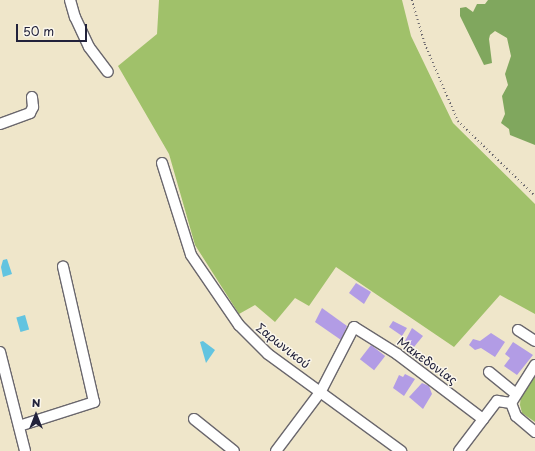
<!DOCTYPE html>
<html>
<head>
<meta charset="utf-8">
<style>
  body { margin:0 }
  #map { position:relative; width:535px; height:451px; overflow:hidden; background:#efe6ca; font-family:"Playpen Sans",sans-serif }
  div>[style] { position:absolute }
  .green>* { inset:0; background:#a0c16a }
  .forest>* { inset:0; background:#80a75e }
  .water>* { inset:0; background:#62c4e0; transform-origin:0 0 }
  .building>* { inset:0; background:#b29ce5; transform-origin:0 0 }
  .path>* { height:1.5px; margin-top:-0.75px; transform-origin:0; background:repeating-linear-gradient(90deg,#6a676d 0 1px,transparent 0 4px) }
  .roads { filter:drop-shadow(1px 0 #6a676d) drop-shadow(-1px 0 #6a676d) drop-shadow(0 1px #6a676d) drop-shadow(0 -1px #6a676d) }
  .minor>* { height:10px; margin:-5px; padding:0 5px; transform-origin:5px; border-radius:5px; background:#fff }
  span { translate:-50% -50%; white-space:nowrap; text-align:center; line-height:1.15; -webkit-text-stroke:3px #fbf7ec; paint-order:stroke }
  .street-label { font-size:12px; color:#22223b }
  .north { position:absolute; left:16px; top:395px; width:40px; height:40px; -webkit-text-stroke:3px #fbf7ec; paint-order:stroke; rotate:0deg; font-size:11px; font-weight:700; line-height:16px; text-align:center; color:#22223b }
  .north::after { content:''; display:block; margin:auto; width:14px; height:18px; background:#22223b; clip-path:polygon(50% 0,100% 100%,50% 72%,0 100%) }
  .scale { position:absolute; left:16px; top:24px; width:71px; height:18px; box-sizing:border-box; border:2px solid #22223b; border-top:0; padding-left:5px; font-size:12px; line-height:14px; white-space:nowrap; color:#22223b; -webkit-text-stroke:3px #fbf7ec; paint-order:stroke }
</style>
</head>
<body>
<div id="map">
  <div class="green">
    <div style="clip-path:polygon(159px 0,402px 0,411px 36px,453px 123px,535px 204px,535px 314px,500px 295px,454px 347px,336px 267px,309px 306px,295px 298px,275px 322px,255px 305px,239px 314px,195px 245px,169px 154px,118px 66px,157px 34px)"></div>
    <div style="clip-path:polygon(535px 376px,535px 422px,522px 413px,520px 405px,521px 394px)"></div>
  </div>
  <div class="forest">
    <div style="clip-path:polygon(488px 0,535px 0,535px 145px,510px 135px,509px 129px,501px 123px,505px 114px,502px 96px,508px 85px,505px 74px,511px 56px,507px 38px,495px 31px,490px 35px,489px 39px,492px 63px,484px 65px,460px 16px,460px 8px,466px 7px,473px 12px,477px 4px,485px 4px)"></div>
  </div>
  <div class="water">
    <div style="clip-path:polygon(7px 259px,12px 274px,3px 277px,1px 267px,3px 260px)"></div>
    <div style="left:25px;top:315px;width:15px;height:9px;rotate:74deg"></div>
    <div style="clip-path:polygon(203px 341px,215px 350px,206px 363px,200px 342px)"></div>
  </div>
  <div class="building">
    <div style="clip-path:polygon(356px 283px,371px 292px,364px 304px,349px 293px)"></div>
    <div style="clip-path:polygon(322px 308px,347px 326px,341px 340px,315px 322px)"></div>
    <div style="clip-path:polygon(393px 321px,407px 328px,402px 336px,389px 327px)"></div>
    <div style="clip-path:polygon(412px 328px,423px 336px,414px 347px,405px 341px)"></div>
    <div style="clip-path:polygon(491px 333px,505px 342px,495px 357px,481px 348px,475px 350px,469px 345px,473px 339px,480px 341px)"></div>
    <div style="clip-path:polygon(513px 342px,533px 355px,517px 375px,504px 366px,510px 358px,505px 354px)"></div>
    <div style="left:371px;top:345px;width:18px;height:18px;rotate:38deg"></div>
    <div style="clip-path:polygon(405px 374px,415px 379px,404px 396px,393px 388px,399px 375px,403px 377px)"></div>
    <div style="clip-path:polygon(422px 383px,429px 386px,432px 394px,423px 409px,409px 397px)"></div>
  </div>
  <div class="path">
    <div style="left:412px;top:0;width:46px;rotate:73.5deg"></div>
    <div style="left:425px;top:44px;width:84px;rotate:66.8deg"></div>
    <div style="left:458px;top:121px;width:107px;rotate:44.2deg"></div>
  </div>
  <div class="roads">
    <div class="minor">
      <div style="left:70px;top:0;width:18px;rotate:74deg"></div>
      <div style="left:75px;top:17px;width:33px;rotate:65deg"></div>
      <div style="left:89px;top:47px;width:31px;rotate:53deg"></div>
      <div style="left:0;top:124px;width:32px;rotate:-20deg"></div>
      <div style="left:30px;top:113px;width:7px;rotate:-63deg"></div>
      <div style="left:33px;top:107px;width:10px;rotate:-96deg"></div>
      <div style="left:162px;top:163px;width:96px;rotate:72.5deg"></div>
      <div style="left:191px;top:255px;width:85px;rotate:55.6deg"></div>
      <div style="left:239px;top:325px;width:41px;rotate:45deg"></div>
      <div style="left:268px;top:354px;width:165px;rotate:36.1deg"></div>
      <div style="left:518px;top:330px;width:20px;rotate:33deg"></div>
      <div style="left:0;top:352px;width:102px;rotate:75.8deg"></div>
      <div style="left:489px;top:372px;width:33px;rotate:39deg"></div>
      <div style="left:511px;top:403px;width:45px;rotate:-57.7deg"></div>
      <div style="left:511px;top:403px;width:14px;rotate:69deg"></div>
      <div style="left:516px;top:416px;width:25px;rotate:40deg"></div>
      <div style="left:194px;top:419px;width:51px;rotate:38.7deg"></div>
      <div style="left:19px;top:426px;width:79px;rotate:-17.7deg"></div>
      <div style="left:94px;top:402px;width:139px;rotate:-102.9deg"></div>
      <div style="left:276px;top:451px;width:75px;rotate:-53.1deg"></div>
      <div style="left:321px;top:391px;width:72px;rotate:-62.7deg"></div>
      <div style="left:354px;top:327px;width:51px;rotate:32.1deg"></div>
      <div style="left:397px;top:354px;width:108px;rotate:37.1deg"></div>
      <div style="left:459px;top:451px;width:63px;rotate:-52.8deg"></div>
      <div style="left:497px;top:401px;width:14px;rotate:8deg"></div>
    </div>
  </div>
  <div class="street-label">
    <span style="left:283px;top:346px;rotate:38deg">Σαρωνικού</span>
    <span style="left:427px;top:361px;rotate:36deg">Μακεδονίας</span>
  </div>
  <div class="north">N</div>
  <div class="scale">50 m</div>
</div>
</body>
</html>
